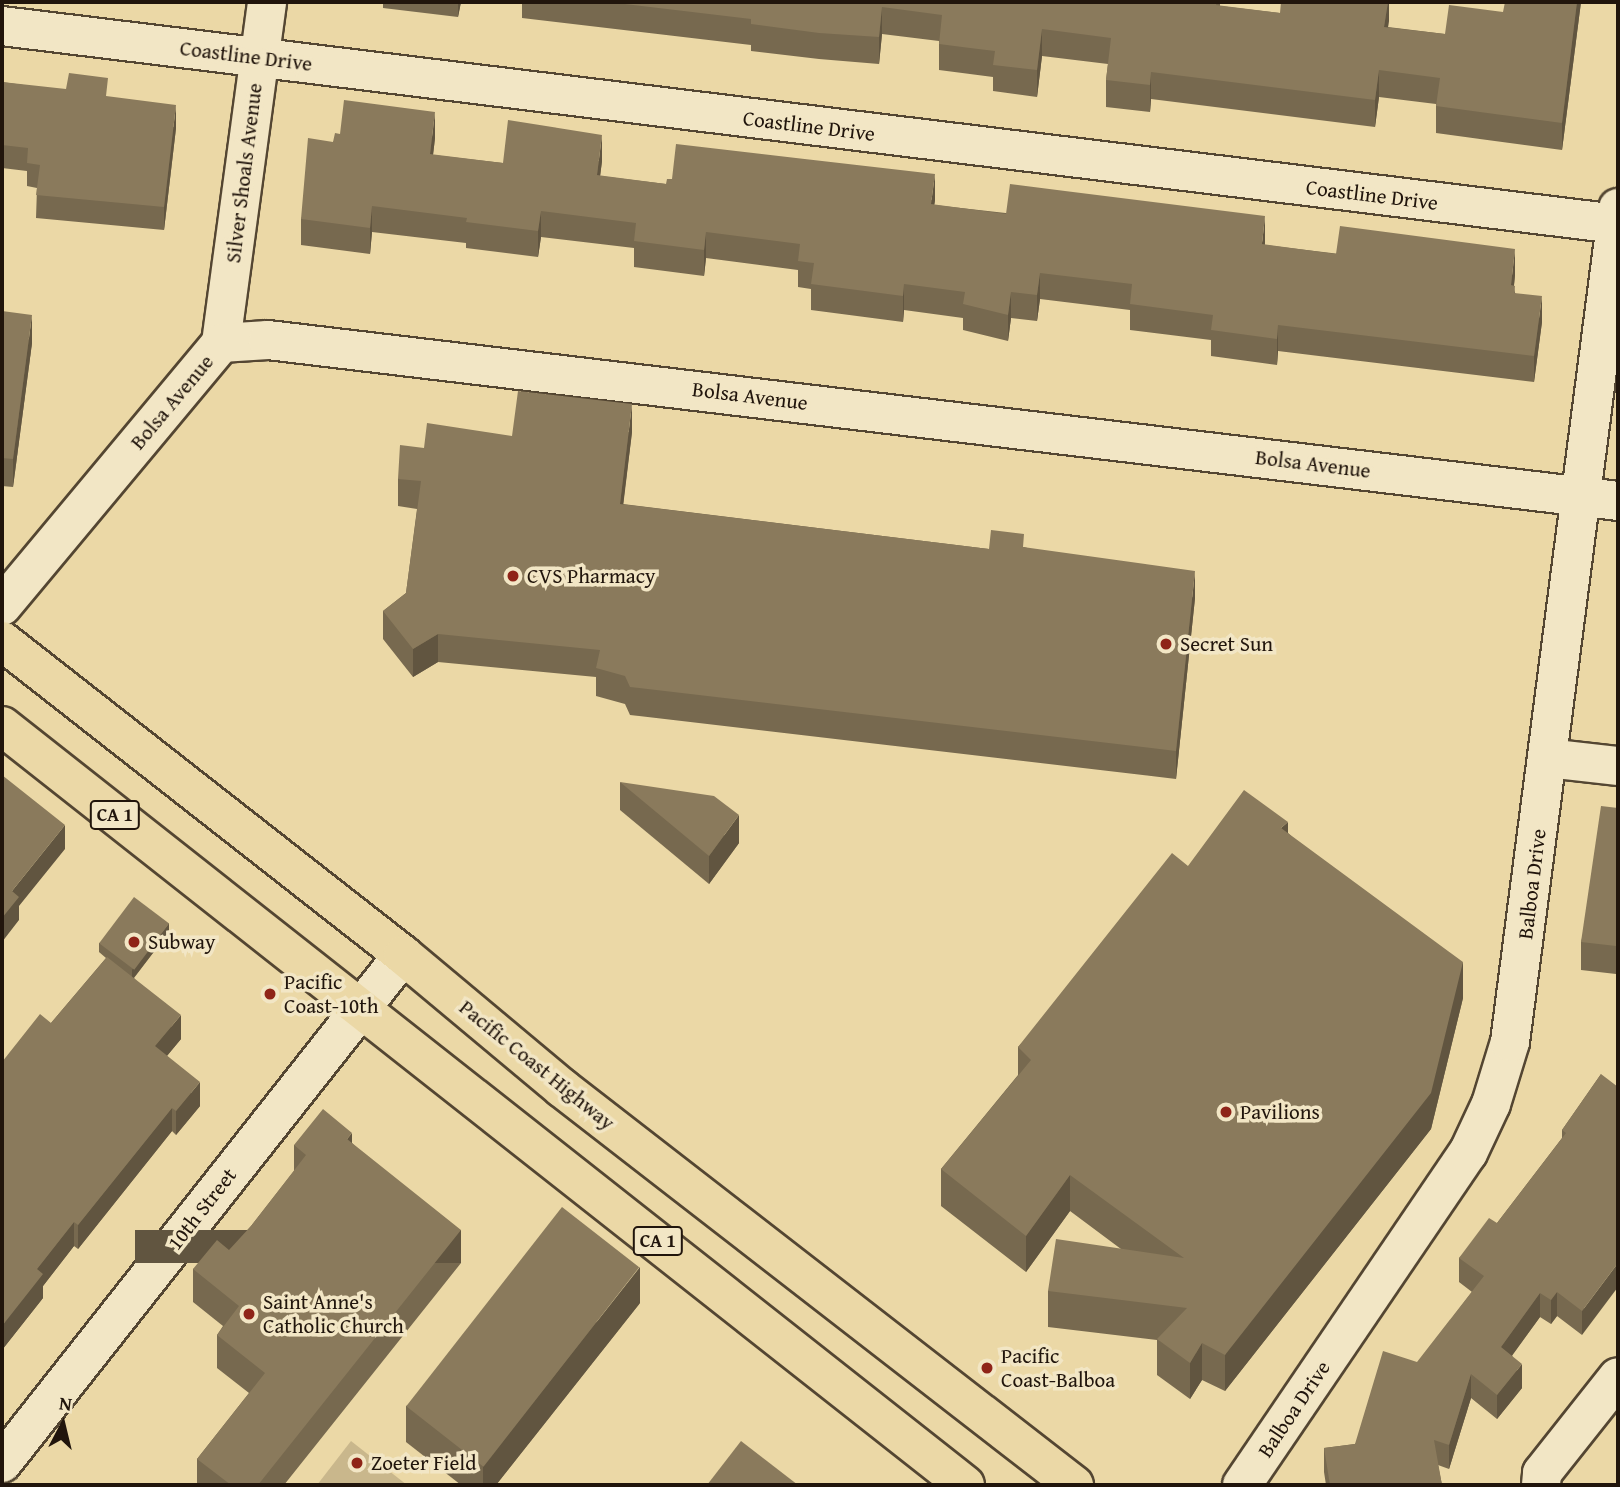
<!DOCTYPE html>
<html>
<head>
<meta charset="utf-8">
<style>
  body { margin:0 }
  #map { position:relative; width:1620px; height:1487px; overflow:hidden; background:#ebd8a6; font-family:"Gentium Book Plus",serif }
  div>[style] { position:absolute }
  .green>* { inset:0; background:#c9b78c }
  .roads { filter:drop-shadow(2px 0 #544632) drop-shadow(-2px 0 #544632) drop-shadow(0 2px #544632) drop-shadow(0 -2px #544632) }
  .street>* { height:38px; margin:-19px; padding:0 19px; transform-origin:19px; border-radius:19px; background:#f2e6c5 }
  .secondary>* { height:38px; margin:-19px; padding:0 19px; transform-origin:19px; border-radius:19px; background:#f2e6c5 }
  .highway>* { height:38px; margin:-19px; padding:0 19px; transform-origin:19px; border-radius:19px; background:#ebd8a6 }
  .wall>* { inset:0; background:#77694f }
  .shaded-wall>* { inset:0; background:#615540; transform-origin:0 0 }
  .building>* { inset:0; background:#8a7a5c; transform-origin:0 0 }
  .dots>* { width:19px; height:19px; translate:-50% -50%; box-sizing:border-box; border:4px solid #f2e6c5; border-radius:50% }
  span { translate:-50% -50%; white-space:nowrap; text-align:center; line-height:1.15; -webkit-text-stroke:7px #f2e6c5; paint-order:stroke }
  .shield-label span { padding:2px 5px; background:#f2e6c5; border:2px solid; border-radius:5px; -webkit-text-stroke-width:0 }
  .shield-label { font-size:19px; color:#21150c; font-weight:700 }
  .street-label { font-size:21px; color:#21150c }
  .poi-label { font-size:21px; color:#21150c }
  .left { translate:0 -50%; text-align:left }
  .frame { position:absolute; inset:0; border:4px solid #21150c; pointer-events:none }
  .north { position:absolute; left:28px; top:1389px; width:70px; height:70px; -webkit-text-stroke:5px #f2e6c5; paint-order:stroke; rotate:7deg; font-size:19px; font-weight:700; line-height:28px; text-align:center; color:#21150c }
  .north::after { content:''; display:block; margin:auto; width:24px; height:32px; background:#21150c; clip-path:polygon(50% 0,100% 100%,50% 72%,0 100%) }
</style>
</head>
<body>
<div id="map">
  <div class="green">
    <div style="clip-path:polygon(351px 1441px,407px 1485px,317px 1485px)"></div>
  </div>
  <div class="roads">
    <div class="street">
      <div style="left:2px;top:26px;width:1626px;rotate:6.99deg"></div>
      <div style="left:221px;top:343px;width:344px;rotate:-82.3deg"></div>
      <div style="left:1547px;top:758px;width:71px;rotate:6.4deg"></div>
      <div style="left:2px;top:1463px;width:647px;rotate:-51.71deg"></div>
      <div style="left:1541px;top:1485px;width:12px;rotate:-85deg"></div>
      <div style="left:1542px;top:1473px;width:122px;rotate:-51.6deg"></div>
    </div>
    <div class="secondary">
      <div style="left:2px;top:606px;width:342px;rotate:-50.2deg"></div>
      <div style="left:221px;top:343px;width:47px;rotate:-3.7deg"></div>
      <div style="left:268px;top:340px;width:1360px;rotate:6.8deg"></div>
      <div style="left:1242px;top:1485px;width:402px;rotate:-55.8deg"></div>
      <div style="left:1468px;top:1153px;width:54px;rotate:-64.9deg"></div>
      <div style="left:1491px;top:1104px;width:65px;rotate:-73deg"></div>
      <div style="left:1510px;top:1042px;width:841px;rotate:-82.62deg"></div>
    </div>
    <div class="highway">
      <div style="left:2px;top:641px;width:509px;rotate:38.06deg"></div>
      <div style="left:403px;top:955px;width:207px;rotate:39.9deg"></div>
      <div style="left:562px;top:1088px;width:648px;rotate:37.79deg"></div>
      <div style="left:2px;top:726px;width:1226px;rotate:38.24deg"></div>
    </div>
  </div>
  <div class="wall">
    <div style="clip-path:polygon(383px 2px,461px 2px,458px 17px,383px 8px)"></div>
    <div style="clip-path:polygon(522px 2px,1220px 2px,1220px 6px,1280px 13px,1389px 2px,1388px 27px,1445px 34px,1503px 12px,1581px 2px,1562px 150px,1436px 133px,1436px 104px,1379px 97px,1375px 127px,1151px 99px,1150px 112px,1106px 107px,1106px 80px,1108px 64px,1042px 56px,1037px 97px,993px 91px,993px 77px,939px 70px,939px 41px,882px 34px,879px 64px,819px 59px,751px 51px,751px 45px,522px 18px)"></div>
    <div style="clip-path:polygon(2px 82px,108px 97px,176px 128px,164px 230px,36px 218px,37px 188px,27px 186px,27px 171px,2px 168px)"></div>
    <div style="clip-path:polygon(340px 134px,435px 138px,433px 155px,503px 163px,602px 161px,600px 176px,666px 184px,935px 200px,934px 205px,1265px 242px,1265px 245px,1515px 275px,1514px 286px,1515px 293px,1542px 322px,1534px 382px,1278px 351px,1277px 365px,1211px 356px,1211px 340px,1130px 330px,1130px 310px,1040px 299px,1037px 321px,1011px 318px,1008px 341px,963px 330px,963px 318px,904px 310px,903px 322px,811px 310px,811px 289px,798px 287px,798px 270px,706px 258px,704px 276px,634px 267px,634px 248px,541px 237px,538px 257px,466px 248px,466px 243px,372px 232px,370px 254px,301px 245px,301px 219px,333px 142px)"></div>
    <div style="clip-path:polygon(2px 311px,32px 343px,13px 487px,2px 486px)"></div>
    <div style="clip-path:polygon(632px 432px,623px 504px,989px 549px,1024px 547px,1195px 598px,1176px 779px,630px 715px,625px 704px,596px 696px,596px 677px,438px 662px,413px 677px,383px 639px,383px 611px,406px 593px,417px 509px,398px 506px,398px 479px,424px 448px,512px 436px)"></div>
    <div style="clip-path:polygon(620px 782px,739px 843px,709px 884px,620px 810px)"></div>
    <div style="clip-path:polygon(1618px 808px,1616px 974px,1581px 970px,1581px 942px)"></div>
    <div style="clip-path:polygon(1288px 833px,1463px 998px,1431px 1129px,1225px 1391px,1202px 1380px,1190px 1399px,1157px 1375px,1157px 1340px,1048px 1327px,1048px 1291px,1121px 1249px,1070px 1211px,1026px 1272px,941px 1206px,941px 1169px,1018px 1075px,1018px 1047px,1188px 866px)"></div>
    <div style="clip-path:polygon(169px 932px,134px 978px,181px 1039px,167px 1056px,200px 1106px,176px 1135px,172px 1131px,78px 1249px,74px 1246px,43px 1286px,43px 1298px,2px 1350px,51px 1023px,106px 958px,99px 952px,99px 943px)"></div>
    <div style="clip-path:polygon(1601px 1074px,1582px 1335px,1557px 1316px,1551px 1324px,1540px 1317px,1512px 1355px,1522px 1388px,1497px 1419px,1471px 1398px,1449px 1469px,1438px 1465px,1442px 1485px,1326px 1485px,1324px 1472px,1324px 1448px,1355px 1444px,1472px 1292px,1459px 1282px,1459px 1258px,1497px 1223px,1562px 1138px,1562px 1130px)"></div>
    <div style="clip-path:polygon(352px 1143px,461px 1263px,284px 1485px,197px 1485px,197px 1459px,249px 1393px,217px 1368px,217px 1335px,223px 1326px,193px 1302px,193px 1269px,229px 1250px,251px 1226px,294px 1171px,294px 1145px)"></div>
    <div style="clip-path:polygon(640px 1303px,496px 1485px,461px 1485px,406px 1442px,406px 1406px)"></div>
  </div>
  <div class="shaded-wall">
    <div style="clip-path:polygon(458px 2px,461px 2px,458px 17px)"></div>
    <div style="clip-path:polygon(1388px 2px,1389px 2px,1389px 21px,1384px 53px,1384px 27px)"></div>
    <div style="clip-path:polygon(1577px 2px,1581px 2px,1562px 150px,1562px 123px)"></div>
    <div style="clip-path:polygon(882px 7px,882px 34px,879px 64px,879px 37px)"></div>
    <div style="clip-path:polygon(1042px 29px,1042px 56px,1037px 97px,1037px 70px)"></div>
    <div style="clip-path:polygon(1379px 70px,1379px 97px,1375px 127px,1375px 100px)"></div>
    <div style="clip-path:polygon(1151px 72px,1151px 99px,1150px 112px,1150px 85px)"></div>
    <div style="clip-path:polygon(176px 105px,176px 128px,164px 230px,164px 207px)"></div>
    <div style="clip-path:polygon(435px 112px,435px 138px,430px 180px,430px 154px)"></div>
    <div style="clip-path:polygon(602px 135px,602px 161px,597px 201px,597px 175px)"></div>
    <div style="clip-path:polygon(935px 174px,935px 200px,931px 230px,931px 204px)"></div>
    <div style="clip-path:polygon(372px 206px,372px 232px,370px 254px,370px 228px)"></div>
    <div style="clip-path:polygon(541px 211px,541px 237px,538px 257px,538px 231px)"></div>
    <div style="clip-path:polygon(1265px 216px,1265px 242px,1262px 270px,1262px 244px)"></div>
    <div style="clip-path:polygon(706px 232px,706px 258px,704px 276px,704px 250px)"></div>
    <div style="clip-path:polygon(1515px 249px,1515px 275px,1511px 311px,1511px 285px)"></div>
    <div style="clip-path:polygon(1040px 273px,1040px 299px,1037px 321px,1037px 295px)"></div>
    <div style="clip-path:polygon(904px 284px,904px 310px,903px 322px,903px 296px)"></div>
    <div style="clip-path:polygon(1011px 292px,1011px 318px,1008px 341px,1008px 315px)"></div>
    <div style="clip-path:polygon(1542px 296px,1542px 322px,1534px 382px,1534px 356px)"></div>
    <div style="clip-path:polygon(32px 315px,32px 343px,13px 487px,13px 459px)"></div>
    <div style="clip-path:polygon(1278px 325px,1278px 351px,1277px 365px,1277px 339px)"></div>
    <div style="clip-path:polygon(632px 404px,632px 432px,620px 532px,620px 504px)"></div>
    <div style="clip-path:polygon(1195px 571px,1195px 598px,1176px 779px,1176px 751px)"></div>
    <div style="clip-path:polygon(438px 634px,438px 662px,413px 677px,413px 649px)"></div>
    <div style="clip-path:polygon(739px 815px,739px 843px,709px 884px,709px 856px)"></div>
    <div style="clip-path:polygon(1288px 822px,1288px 858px,1281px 828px)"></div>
    <div style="clip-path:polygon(65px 825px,65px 849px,19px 906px,19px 920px,2px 942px,2px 918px,12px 891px)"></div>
    <div style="clip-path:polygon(169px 923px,169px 932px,132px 980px,132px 970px)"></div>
    <div style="clip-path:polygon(1618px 925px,1618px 953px,1616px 974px,1616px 946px)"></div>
    <div style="clip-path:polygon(1463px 962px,1463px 998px,1431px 1129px,1225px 1391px,1225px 1355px)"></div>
    <div style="clip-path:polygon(181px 1015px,181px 1039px,155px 1070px,155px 1046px)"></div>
    <div style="clip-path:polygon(200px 1082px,200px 1106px,176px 1135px,176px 1111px)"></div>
    <div style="clip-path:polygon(172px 1108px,172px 1131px,78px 1249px,78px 1225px)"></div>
    <div style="clip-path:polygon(352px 1133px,352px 1166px,347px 1139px)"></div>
    <div style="clip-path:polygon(1070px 1175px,1070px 1211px,1026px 1272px,1026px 1236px)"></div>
    <div style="clip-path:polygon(74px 1222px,74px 1246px,43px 1286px,43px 1298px,2px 1350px,2px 1326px,37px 1269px)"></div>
    <div style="left:461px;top:1230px;width:33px;height:326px;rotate:90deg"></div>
    <div style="clip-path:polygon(1618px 1263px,1618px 1287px,1582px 1335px,1582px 1311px)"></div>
    <div style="clip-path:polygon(640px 1267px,640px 1303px,496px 1485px,483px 1485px,483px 1466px)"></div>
    <div style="clip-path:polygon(1557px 1292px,1557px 1316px,1551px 1324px,1551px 1300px)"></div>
    <div style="clip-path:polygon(1540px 1293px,1540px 1317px,1501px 1371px,1501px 1347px)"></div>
    <div style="clip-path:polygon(1202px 1343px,1202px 1380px,1190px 1399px,1190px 1363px)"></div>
    <div style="clip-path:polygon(1522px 1364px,1522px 1388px,1497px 1419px,1497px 1395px)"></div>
    <div style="clip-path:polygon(1471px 1374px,1471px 1398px,1449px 1469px,1449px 1445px)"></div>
  </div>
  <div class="building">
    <div style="clip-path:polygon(608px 2px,1217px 2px,1216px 5px,1280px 13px,1281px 2px,1388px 2px,1384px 27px,1445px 34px,1449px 5px,1503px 12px,1505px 2px,1577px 2px,1562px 123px,1436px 106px,1440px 78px,1379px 70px,1375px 100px,1151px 72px,1150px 85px,1106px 80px,1111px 38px,1042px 29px,1037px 70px,993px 65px,995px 51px,939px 44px,942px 15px,882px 7px,879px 37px,819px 33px,751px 24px,751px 19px)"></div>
    <div style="clip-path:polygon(69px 73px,108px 78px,106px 96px,176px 105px,164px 207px,36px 195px,40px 165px,27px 163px,28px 148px,2px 145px,2px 82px,66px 89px)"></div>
    <div style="clip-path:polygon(344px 100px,435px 112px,430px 154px,503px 163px,508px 120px,602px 135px,597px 175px,666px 184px,667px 179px,672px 179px,676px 144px,935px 174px,931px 204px,1006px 214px,1010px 184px,1265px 216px,1262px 244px,1336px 254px,1340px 226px,1515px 249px,1511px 285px,1515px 286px,1514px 293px,1542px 296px,1534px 356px,1278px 325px,1277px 339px,1211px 330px,1213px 315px,1130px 304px,1132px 284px,1040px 273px,1037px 295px,1011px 292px,1008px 315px,963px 304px,965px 292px,904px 284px,903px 296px,811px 284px,814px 263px,798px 261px,800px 244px,706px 232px,704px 250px,634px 241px,636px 223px,541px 211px,538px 231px,466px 222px,467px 218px,372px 206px,370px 228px,301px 219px,308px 138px,333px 142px,335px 133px,340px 134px)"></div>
    <div style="clip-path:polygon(2px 311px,32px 315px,13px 459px,2px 458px)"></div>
    <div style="clip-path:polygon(518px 391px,632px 404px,620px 504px,989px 549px,991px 530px,1024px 534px,1023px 547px,1195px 571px,1176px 751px,630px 687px,625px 676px,596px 668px,600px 650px,438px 634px,413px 649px,383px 611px,406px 593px,421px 481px,398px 479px,400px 445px,424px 448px,427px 423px,512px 436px)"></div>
    <div style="clip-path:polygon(2px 775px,65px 825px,12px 891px,19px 897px,2px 918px)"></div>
    <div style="clip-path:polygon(620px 782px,714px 796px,739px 815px,709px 856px)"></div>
    <div style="clip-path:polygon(1244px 790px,1288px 822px,1281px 828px,1463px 962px,1431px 1093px,1225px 1355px,1202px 1343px,1190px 1363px,1157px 1339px,1187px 1308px,1048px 1291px,1056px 1239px,1184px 1258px,1070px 1175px,1026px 1236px,941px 1169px,1031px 1060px,1018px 1047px,1172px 853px,1188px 866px)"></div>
    <div style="clip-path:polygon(1601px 806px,1618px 808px,1618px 925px,1616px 946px,1581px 942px)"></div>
    <div style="left:134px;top:897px;width:44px;height:58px;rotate:37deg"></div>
    <div style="clip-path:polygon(107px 957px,181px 1015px,155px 1046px,200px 1082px,176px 1111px,172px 1108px,78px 1225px,74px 1222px,37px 1269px,43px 1274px,2px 1326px,2px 1062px,40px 1014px,51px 1023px)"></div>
    <div style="clip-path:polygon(1601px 1074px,1618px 1087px,1618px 1263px,1582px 1311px,1557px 1292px,1551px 1300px,1540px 1293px,1501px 1347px,1522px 1364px,1497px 1395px,1471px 1374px,1449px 1445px,1434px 1440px,1442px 1485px,1330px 1485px,1324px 1448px,1355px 1444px,1383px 1351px,1417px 1362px,1484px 1276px,1459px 1258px,1489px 1218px,1497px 1223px,1566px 1133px,1562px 1130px)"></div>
    <div style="clip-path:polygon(323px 1109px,352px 1133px,347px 1139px,461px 1230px,258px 1485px,231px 1485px,197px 1459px,265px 1373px,217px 1335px,239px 1306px,193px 1269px,217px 1240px,229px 1250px,251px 1226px,306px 1155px,294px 1145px)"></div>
    <div style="left:562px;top:1207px;width:98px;height:253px;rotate:38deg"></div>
    <div style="clip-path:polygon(741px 1441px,798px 1485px,707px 1485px)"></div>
  </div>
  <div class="dots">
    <div style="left:513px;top:576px;background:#8f2418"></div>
    <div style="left:1166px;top:644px;background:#8f2418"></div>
    <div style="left:134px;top:942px;background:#8f2418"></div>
    <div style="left:270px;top:994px;background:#8f2418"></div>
    <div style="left:1226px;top:1112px;background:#8f2418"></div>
    <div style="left:249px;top:1314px;background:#8f2418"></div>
    <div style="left:987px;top:1368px;background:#8f2418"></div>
    <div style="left:357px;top:1463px;background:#8f2418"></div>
  </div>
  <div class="shield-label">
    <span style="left:115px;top:815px">CA 1</span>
    <span style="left:658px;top:1241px">CA 1</span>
  </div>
  <div class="street-label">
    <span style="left:246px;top:56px;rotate:7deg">Coastline Drive</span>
    <span style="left:809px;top:126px;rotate:7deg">Coastline Drive</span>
    <span style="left:244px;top:173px;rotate:-83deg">Silver Shoals Avenue</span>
    <span style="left:1372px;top:195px;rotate:7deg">Coastline Drive</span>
    <span style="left:750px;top:396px;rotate:7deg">Bolsa Avenue</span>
    <span style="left:172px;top:402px;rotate:-50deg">Bolsa Avenue</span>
    <span style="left:1313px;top:464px;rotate:7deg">Bolsa Avenue</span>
    <span style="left:1532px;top:884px;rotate:-83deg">Balboa Drive</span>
    <span style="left:537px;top:1065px;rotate:39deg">Pacific Coast Highway</span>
    <span style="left:202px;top:1209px;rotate:-52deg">10th Street</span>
    <span style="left:1294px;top:1409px;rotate:-56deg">Balboa Drive</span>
  </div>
  <div class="poi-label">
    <span class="left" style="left:527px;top:576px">CVS Pharmacy</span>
    <span class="left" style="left:1180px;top:644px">Secret Sun</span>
    <span class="left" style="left:148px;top:942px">Subway</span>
    <span class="left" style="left:284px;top:994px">Pacific<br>Coast-10th</span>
    <span class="left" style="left:1240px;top:1112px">Pavilions</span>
    <span class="left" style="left:263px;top:1314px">Saint Anne's<br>Catholic Church</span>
    <span class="left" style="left:1001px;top:1368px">Pacific<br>Coast-Balboa</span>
    <span class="left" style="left:371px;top:1463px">Zoeter Field</span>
  </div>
  <div class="frame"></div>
  <div class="north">N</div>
</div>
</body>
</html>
